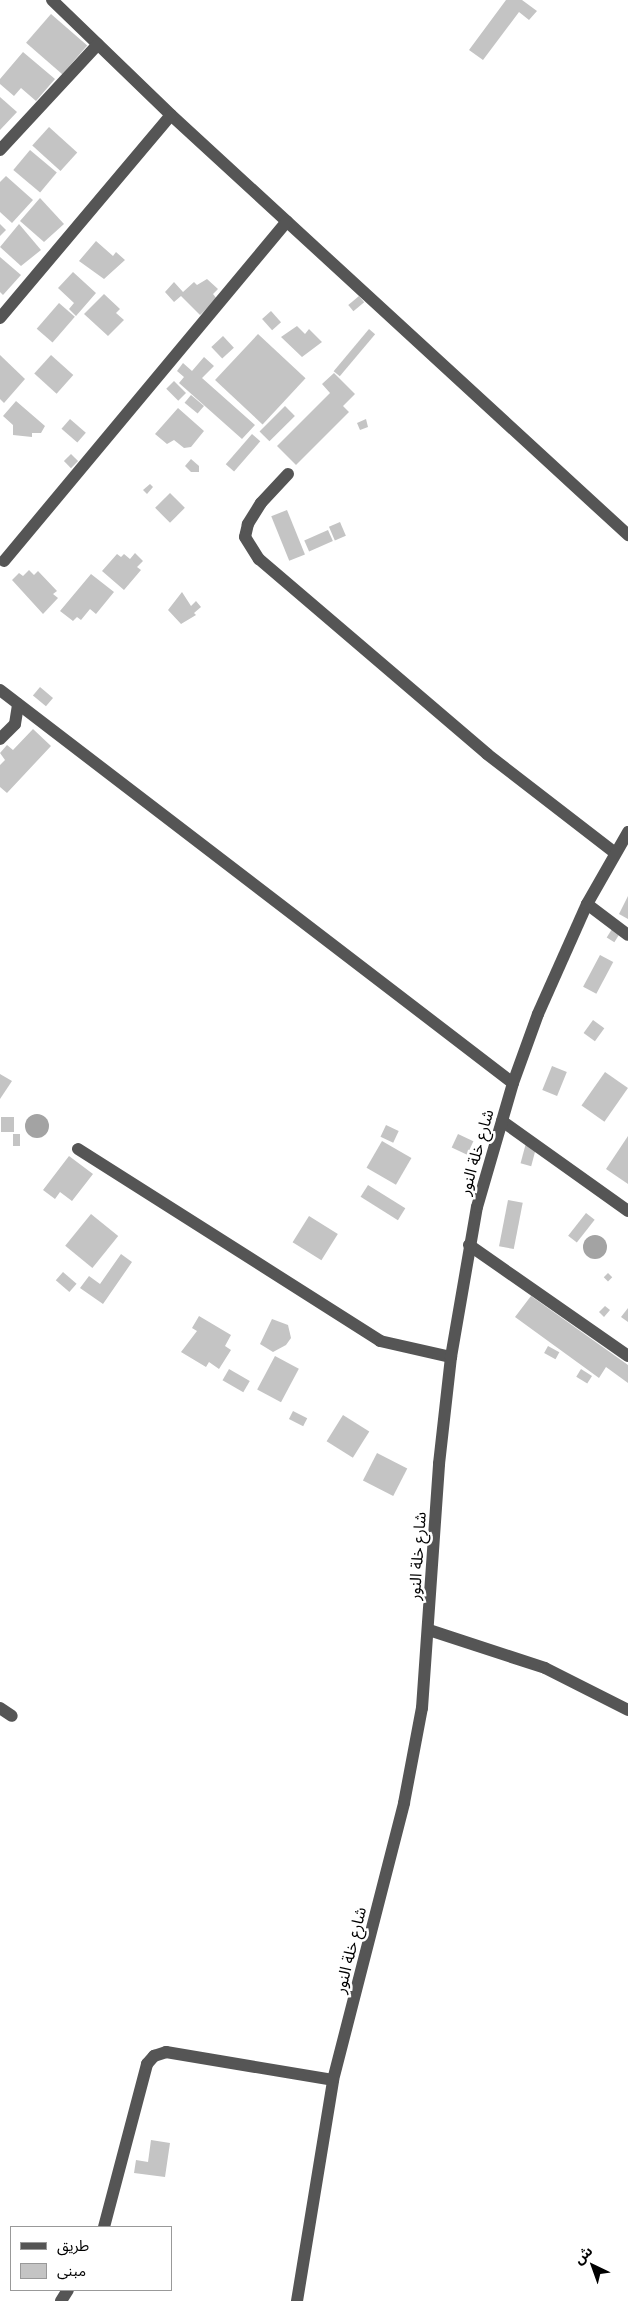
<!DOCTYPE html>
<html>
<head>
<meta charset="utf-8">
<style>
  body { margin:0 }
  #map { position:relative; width:628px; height:2301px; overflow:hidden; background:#fff; font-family:"Open Sans","Noto Sans Arabic",sans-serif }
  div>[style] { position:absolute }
  .water>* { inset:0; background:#a3a3a3 }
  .round { border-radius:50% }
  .building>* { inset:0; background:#c4c4c4; transform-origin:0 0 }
  .minor>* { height:12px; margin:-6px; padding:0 6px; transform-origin:6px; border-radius:6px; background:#555 }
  span { translate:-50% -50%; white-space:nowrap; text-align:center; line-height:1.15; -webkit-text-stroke:5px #fff; paint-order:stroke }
  .street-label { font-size:16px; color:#000 }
  .legend { position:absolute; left:10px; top:2226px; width:162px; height:65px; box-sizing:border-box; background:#fff; border:1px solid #999; margin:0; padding:6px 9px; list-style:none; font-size:15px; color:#000 }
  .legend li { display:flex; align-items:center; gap:10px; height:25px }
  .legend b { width:25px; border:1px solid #999 }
  .north { position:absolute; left:568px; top:2241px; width:50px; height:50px; -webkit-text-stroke:4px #fff; paint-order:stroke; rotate:318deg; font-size:14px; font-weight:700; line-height:20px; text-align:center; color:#000 }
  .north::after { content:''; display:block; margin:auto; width:18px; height:22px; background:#000; clip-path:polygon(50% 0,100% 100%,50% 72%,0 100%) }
</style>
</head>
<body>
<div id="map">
  <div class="water">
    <div class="round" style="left:25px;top:1114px;width:24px;height:24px"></div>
    <div class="round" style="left:583px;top:1235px;width:24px;height:24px"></div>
  </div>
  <div class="building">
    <div style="clip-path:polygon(506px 0,522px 0,537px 11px,529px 20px,519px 12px,483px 60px,469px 50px)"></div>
    <div style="left:51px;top:14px;width:48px;height:38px;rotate:41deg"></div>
    <div style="clip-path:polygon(23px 52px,55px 79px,36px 101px,21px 88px,14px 96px,0 84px,0 79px)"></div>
    <div style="clip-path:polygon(0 97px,17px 112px,0 130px)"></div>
    <div style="left:49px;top:127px;width:38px;height:25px;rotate:42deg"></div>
    <div style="left:30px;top:150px;width:35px;height:26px;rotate:40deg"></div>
    <div style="clip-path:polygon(6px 176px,33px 200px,12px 223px,0 212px,0 182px)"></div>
    <div style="clip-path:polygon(40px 198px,64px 224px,44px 242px,20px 221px)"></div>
    <div style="clip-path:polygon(0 224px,6px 230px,0 236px)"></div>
    <div style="clip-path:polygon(19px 224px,41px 250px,21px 266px,0 247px)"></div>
    <div style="clip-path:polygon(96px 241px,113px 256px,116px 252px,125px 260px,104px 279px,79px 261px)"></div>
    <div style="clip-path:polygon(0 257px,21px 275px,3px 295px,0 292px)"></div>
    <div style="clip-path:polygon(73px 272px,96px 293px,76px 316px,69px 309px,74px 303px,58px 288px)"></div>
    <div style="clip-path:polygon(207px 279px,218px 289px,213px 294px,217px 299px,200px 315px,181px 296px,174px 302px,165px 292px,174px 282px,183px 292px,194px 282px,197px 285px)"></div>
    <div style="clip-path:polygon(104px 294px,120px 309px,116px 313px,124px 320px,108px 336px,84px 314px)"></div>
    <div style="left:359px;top:296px;width:8px;height:14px;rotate:50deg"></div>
    <div style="left:59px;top:303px;width:21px;height:34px;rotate:41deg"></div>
    <div style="left:271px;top:311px;width:15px;height:12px;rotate:48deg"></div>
    <div style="clip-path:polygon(297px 326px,305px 334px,309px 329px,322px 342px,302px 357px,281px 337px)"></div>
    <div style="left:369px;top:329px;width:8px;height:55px;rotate:40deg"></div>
    <div style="left:258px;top:334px;width:65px;height:63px;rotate:43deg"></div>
    <div style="left:223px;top:336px;width:16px;height:16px;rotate:47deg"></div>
    <div style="clip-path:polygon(0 355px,25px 379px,4px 403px,0 399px)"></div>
    <div style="left:51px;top:355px;width:30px;height:25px;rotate:42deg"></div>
    <div style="clip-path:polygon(204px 357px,214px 366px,202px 378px,255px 425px,242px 439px,179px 383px,184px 377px,177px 371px,183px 363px,192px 371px)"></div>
    <div style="clip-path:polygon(334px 373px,355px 394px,343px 406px,349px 412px,296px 465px,277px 446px,330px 393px,322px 384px)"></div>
    <div style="left:174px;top:381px;width:17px;height:11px;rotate:45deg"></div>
    <div style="left:191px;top:395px;width:17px;height:10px;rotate:40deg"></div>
    <div style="clip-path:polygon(16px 401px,45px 426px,41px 433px,32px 433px,32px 437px,13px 435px,13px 425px,3px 416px)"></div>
    <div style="left:285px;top:406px;width:14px;height:36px;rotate:45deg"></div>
    <div style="clip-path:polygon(178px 408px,204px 431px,191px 447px,184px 448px,174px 440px,167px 444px,155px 434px)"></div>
    <div style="left:70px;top:419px;width:21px;height:13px;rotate:41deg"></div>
    <div style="clip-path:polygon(366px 419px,368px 427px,360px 430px,357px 423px)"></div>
    <div style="left:252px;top:434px;width:11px;height:40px;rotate:41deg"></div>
    <div style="left:71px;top:454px;width:10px;height:10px;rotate:45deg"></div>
    <div style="clip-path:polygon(191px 459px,199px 466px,199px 472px,191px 472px,185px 466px)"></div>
    <div style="clip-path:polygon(150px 484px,153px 487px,147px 494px,143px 490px)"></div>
    <div style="left:170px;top:493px;width:21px;height:21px;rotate:45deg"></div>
    <div style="left:287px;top:510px;width:48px;height:17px;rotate:68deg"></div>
    <div style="left:340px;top:522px;width:15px;height:12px;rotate:67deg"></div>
    <div style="left:328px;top:530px;width:12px;height:26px;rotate:66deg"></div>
    <div style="clip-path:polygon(135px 553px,143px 561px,137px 567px,141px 570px,124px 590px,102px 571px,117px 554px,121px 557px,124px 554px,130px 559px)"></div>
    <div style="clip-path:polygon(29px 570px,34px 575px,38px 571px,57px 591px,53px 594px,58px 598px,43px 614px,12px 580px,19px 573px,23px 576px)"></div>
    <div style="clip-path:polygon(91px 574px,114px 592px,96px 614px,90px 609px,81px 620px,77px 617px,73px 621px,60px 611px)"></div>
    <div style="clip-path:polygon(182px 592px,191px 606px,196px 601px,201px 607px,194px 613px,196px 615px,181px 624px,168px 610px)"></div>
    <div style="left:40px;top:687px;width:17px;height:11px;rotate:40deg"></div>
    <div style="clip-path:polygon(33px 729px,51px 746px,7px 793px,0 787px,0 765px,5px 760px,0 753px,7px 745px,13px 750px)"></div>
    <div style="clip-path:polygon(628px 896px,628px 919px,619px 914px)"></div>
    <div style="left:612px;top:929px;width:9px;height:10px;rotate:32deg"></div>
    <div style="left:600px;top:955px;width:15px;height:36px;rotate:28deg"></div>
    <div style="left:593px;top:1020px;width:14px;height:16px;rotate:36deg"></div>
    <div style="left:552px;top:1066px;width:16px;height:26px;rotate:22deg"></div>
    <div style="left:605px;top:1072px;width:28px;height:41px;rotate:35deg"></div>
    <div style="clip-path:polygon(0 1074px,12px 1081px,0 1099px)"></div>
    <div style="left:1px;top:1117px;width:13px;height:15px"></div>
    <div style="left:386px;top:1125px;width:14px;height:13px;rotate:25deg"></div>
    <div style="left:13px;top:1134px;width:7px;height:12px"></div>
    <div style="left:458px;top:1134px;width:17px;height:15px;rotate:25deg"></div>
    <div style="clip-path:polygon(628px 1136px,628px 1184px,606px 1169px)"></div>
    <div style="left:382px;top:1141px;width:34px;height:31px;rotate:30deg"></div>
    <div style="left:526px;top:1143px;width:11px;height:21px;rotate:15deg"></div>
    <div style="clip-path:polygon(69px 1156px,93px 1174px,72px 1201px,60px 1192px,55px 1199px,43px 1190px)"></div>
    <div style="left:368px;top:1185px;width:44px;height:14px;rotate:32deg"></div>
    <div style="left:508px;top:1200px;width:15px;height:47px;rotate:11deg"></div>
    <div style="left:586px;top:1213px;width:11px;height:29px;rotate:38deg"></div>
    <div style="left:91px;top:1214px;width:35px;height:41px;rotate:39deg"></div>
    <div style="left:309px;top:1216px;width:34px;height:31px;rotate:32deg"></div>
    <div style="clip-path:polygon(121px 1254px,132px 1262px,103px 1304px,80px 1288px,89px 1276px,100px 1284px)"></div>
    <div style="left:63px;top:1272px;width:18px;height:11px;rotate:41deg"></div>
    <div style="left:608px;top:1273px;width:6px;height:6px;rotate:45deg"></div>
    <div style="clip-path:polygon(531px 1296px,628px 1365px,628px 1383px,606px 1367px,599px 1378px,515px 1317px)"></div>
    <div style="clip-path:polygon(605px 1306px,610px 1310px,604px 1317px,599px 1312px)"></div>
    <div style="clip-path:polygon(628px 1308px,628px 1322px,621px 1317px)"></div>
    <div style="clip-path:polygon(199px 1316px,231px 1335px,225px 1346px,231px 1350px,219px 1369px,209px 1362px,206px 1367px,181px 1352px,197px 1331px,192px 1328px)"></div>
    <div style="clip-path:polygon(272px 1319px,288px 1325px,291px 1338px,286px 1345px,273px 1352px,260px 1344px)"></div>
    <div style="left:548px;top:1346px;width:13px;height:8px;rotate:29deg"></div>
    <div style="left:275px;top:1356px;width:27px;height:38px;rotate:28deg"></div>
    <div style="left:229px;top:1369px;width:24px;height:13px;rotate:30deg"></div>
    <div style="left:581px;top:1369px;width:13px;height:9px;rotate:32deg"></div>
    <div style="left:293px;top:1411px;width:16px;height:9px;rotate:27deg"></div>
    <div style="left:343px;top:1415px;width:31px;height:31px;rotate:32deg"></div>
    <div style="left:377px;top:1453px;width:34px;height:31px;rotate:27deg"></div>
    <div style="clip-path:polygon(151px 2140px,170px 2143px,165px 2177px,134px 2173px,136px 2160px,148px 2162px)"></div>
  </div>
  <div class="minor">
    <div style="left:52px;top:0;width:165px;rotate:44deg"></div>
    <div style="left:171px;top:115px;width:621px;rotate:42.58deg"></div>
    <div style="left:0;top:150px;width:144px;rotate:-47.2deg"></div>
    <div style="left:0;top:318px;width:265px;rotate:-49.9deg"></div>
    <div style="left:288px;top:474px;width:40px;rotate:133deg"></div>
    <div style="left:261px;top:503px;width:25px;rotate:122deg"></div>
    <div style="left:248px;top:524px;width:13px;rotate:103deg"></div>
    <div style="left:245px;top:537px;width:26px;rotate:58deg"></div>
    <div style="left:259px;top:559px;width:300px;rotate:40.5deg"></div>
    <div style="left:487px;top:754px;width:162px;rotate:37.7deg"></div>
    <div style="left:4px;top:561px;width:442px;rotate:-50.2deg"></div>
    <div style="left:0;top:690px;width:646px;rotate:37.46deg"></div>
    <div style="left:0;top:739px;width:21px;rotate:-45deg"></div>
    <div style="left:15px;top:724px;width:20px;rotate:-81deg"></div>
    <div style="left:587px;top:904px;width:51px;rotate:37.1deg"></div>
    <div style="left:502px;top:1121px;width:155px;rotate:35.5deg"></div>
    <div style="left:78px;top:1149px;width:358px;rotate:32.4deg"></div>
    <div style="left:380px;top:1341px;width:73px;rotate:12.7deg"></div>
    <div style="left:469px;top:1245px;width:194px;rotate:34.9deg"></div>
    <div style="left:429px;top:1630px;width:122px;rotate:18.1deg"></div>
    <div style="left:545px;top:1668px;width:93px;rotate:26.8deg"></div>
    <div style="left:0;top:1708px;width:14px;rotate:34deg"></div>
    <div style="left:104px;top:2227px;width:169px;rotate:-75.2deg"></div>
    <div style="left:147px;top:2064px;width:11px;rotate:-49deg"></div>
    <div style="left:154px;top:2056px;width:13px;rotate:-18deg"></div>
    <div style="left:166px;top:2052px;width:169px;rotate:9.5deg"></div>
    <div style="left:61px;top:2301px;width:13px;rotate:-58deg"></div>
    <div style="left:297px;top:2301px;width:224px;rotate:-80.7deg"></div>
    <div style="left:333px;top:2080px;width:286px;rotate:-75.6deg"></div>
    <div style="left:404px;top:1803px;width:97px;rotate:-79.3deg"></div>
    <div style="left:422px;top:1708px;width:245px;rotate:-86deg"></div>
    <div style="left:439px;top:1464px;width:108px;rotate:-83.6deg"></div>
    <div style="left:451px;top:1357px;width:152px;rotate:-80.2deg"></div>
    <div style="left:477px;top:1207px;width:129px;rotate:-73.8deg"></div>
    <div style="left:513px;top:1083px;width:73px;rotate:-70.1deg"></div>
    <div style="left:538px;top:1014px;width:120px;rotate:-66deg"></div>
    <div style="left:587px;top:904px;width:83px;rotate:-60.3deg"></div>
  </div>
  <div class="street-label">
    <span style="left:476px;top:1152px;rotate:-74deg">شارع خلة النور</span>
    <span style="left:417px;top:1556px;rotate:-86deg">شارع خلة النور</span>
    <span style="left:350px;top:1950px;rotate:-76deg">شارع خلة النور</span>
  </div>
  <ul class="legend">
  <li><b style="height:6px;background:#555"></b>طريق</li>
  <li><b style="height:14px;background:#c4c4c4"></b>مبنى</li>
  </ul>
  <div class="north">ش</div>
</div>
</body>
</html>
